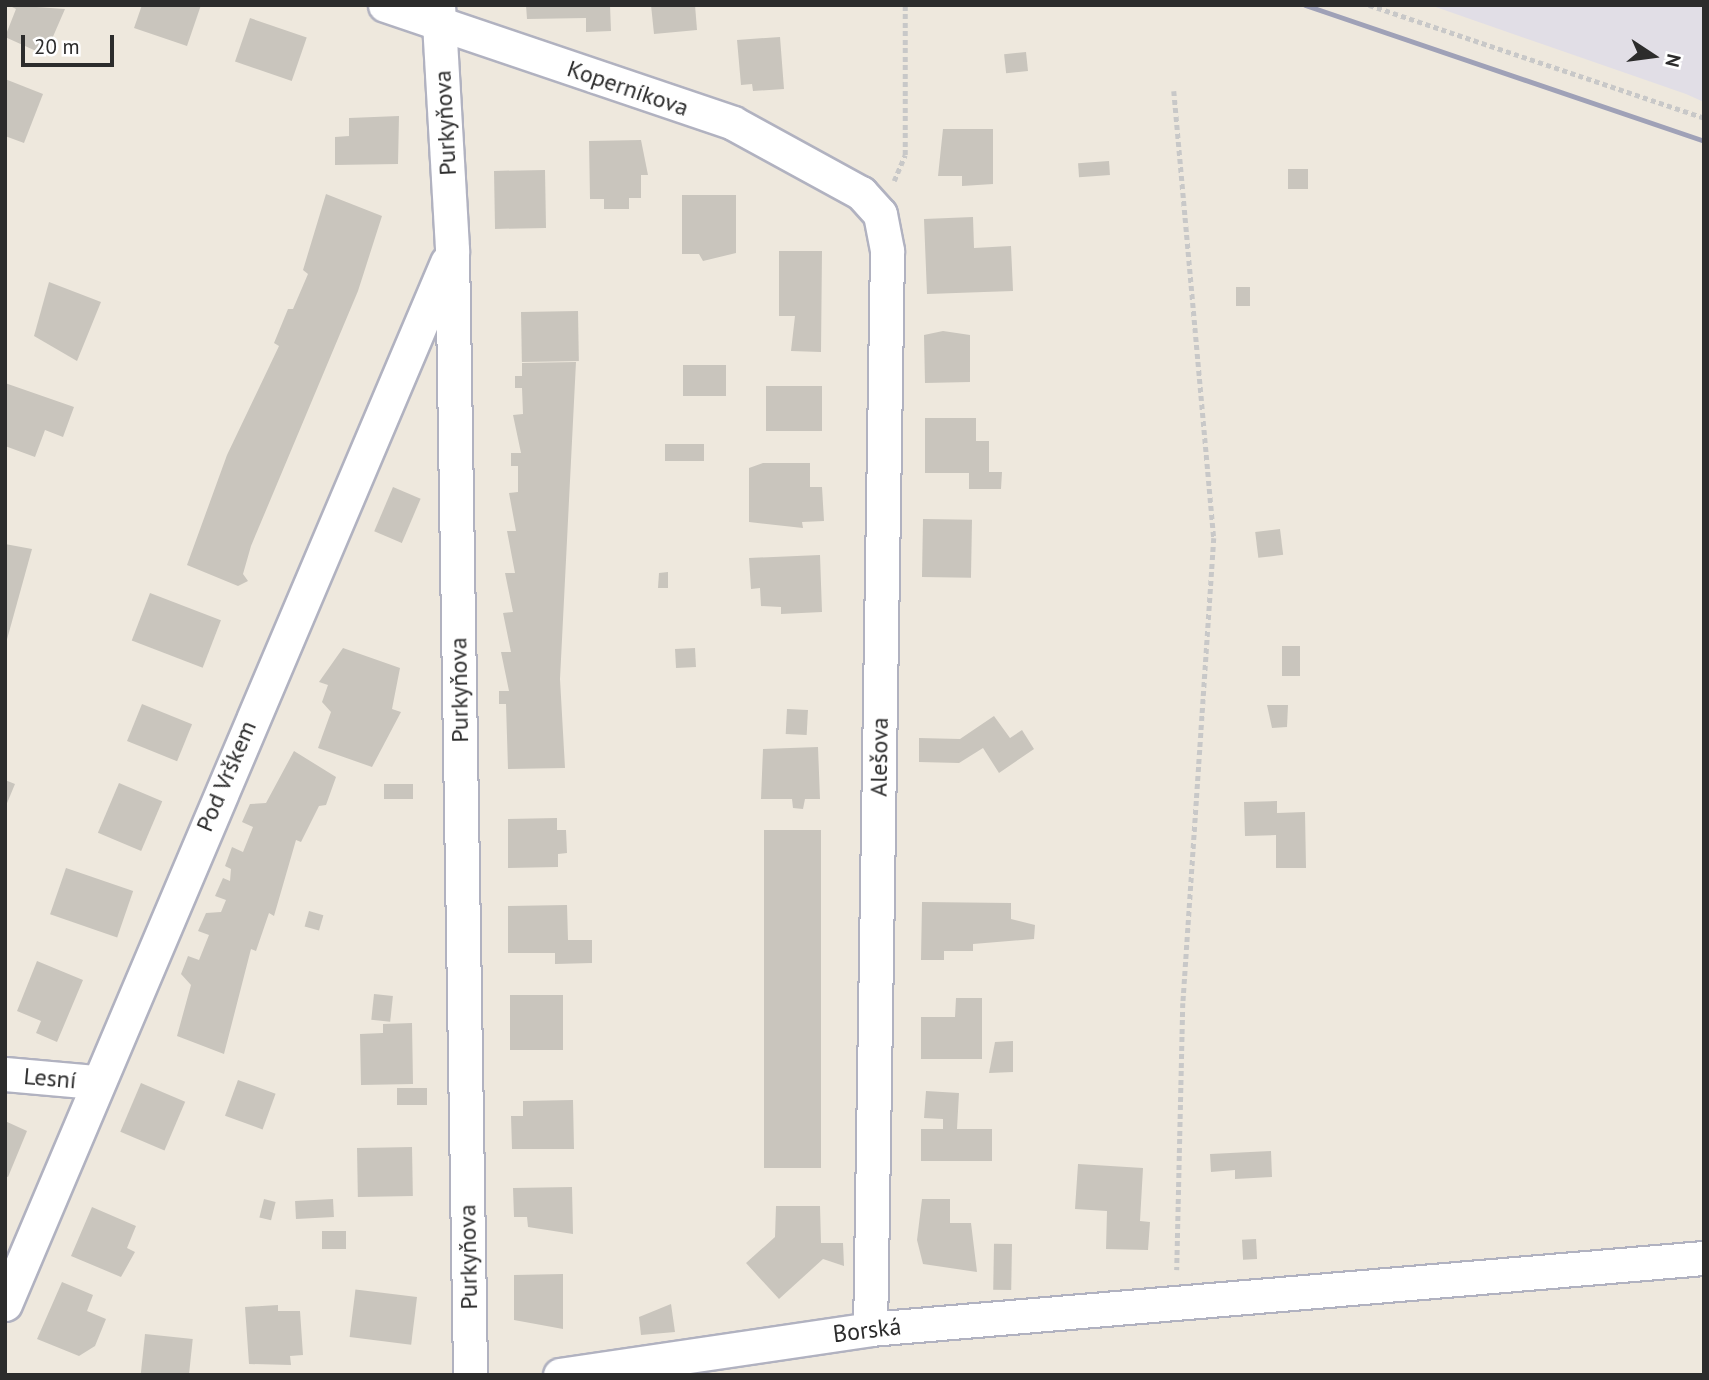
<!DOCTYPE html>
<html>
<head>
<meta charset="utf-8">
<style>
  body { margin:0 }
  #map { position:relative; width:1709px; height:1380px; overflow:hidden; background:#eee8dd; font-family:"PT Sans",sans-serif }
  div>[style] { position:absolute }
  .industrial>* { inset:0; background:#e1dee6 }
  .building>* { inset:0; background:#c9c5bd; transform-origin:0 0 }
  .path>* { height:4.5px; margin-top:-2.25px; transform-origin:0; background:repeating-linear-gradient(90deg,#c8c8c8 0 5px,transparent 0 8.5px) }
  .roads { filter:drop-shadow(2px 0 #b1b2c0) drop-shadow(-2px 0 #b1b2c0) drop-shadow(0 2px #b1b2c0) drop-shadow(0 -2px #b1b2c0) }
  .minor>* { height:33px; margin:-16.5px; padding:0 16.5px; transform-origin:16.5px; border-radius:16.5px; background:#fff }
  .rail>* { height:5px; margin:-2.5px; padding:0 2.5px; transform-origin:2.5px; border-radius:2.5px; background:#9fa1b7 }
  span { translate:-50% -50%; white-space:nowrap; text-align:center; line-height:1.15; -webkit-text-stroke:5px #fff; paint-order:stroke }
  .street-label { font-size:24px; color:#2c2c2c }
  .frame { position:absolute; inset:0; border:7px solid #2c2c2c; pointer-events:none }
  .north { position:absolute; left:1618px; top:21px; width:70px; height:70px; -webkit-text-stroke:5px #fff; paint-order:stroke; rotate:103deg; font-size:19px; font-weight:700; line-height:28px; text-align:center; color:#2c2c2c }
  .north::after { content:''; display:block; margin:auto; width:24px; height:32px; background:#2c2c2c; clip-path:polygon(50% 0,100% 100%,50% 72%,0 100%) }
  .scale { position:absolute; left:21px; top:35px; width:93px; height:32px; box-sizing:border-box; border:4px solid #2c2c2c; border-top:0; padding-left:9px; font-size:21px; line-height:24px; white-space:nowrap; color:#2c2c2c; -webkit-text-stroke:5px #fff; paint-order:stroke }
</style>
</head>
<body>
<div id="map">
  <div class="industrial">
    <div style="clip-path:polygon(1430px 5px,1704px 5px,1704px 102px,1686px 94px)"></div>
  </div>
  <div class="building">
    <div style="clip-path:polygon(8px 5px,65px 9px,45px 55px,5px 37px,16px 9px)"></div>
    <div style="clip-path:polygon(142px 5px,201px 5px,187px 46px,134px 28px)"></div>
    <div style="clip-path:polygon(526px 5px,610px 5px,611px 31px,586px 32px,586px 18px,527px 19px)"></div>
    <div style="clip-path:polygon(651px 5px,695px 5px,697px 30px,654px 34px)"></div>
    <div style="left:250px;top:18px;width:60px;height:46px;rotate:19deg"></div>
    <div style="clip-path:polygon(780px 37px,784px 89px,753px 91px,752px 84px,741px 85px,737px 40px)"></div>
    <div style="left:1026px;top:52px;width:19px;height:22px;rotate:84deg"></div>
    <div style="clip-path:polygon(5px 79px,43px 94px,24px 143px,5px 136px)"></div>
    <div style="clip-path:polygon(399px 116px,398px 164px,335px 165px,335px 137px,349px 136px,349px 118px)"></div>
    <div style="clip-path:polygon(943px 129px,993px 129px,993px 184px,962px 186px,962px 176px,938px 176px)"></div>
    <div style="clip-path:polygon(641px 140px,648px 175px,641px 175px,641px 198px,629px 198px,629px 209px,604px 209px,604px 199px,590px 199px,589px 141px)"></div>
    <div style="left:1109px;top:161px;width:14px;height:31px;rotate:86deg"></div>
    <div style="left:1288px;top:169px;width:20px;height:20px"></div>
    <div style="left:545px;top:170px;width:58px;height:51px;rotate:89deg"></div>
    <div style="clip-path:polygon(326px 194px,382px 216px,358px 291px,251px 546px,243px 574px,248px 581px,238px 586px,187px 565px,227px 455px,279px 346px,274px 343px,288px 309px,293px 309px,308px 274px,303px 270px)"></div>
    <div style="clip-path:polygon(682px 195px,736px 195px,736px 253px,703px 261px,699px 254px,682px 254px)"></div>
    <div style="clip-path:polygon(973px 217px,974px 248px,1011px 246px,1013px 291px,927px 294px,924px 219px)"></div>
    <div style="clip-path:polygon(779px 251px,822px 251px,821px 352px,791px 351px,795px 316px,779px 316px)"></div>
    <div style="clip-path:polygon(49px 282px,101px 302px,77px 361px,34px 336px)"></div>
    <div style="left:1236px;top:287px;width:14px;height:19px"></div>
    <div style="left:578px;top:311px;width:50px;height:57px;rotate:89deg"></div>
    <div style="clip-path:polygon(943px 331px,970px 335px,970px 382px,925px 383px,924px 335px)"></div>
    <div style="clip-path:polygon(576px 362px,560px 679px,565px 768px,508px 769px,506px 704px,499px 704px,499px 691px,509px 691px,501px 652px,511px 652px,503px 613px,513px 612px,505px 573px,515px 573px,507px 531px,516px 531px,509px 493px,518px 492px,518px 466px,511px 466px,511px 453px,521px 453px,513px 415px,523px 414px,522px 388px,515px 388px,515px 376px,522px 376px,522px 363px)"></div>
    <div style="left:726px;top:365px;width:31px;height:43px;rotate:90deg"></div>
    <div style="clip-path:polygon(5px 383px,74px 407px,63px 437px,45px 430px,35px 457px,5px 446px)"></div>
    <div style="left:766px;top:386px;width:56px;height:45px"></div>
    <div style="clip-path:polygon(925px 418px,976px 418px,976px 441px,989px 441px,989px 472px,1002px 472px,1001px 489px,969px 489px,969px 473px,925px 473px)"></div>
    <div style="left:665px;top:444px;width:39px;height:17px"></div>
    <div style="clip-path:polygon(763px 463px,810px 463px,810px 487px,822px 487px,824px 521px,802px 522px,803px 528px,749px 522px,749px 468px)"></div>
    <div style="left:393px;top:487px;width:30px;height:48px;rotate:23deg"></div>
    <div style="left:923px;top:519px;width:49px;height:58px;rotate:1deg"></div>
    <div style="left:1280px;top:529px;width:26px;height:25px;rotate:83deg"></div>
    <div style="clip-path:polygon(5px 544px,32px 549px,6px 643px,5px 643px)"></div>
    <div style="clip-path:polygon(820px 555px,822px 612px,781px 614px,781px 607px,761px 606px,760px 588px,751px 589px,749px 558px)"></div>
    <div style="clip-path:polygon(668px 572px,668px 588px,658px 588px,659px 573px)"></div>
    <div style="left:150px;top:593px;width:76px;height:51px;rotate:21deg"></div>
    <div style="left:1300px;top:646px;width:30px;height:18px;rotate:90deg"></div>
    <div style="clip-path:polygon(343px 648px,400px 668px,392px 709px,401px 712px,372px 767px,318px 748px,331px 712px,322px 702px,328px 685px,319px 682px)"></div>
    <div style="left:695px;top:648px;width:19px;height:20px;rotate:87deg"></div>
    <div style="left:142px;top:704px;width:54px;height:40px;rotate:22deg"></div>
    <div style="clip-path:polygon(1267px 705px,1288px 705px,1287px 727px,1272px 728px)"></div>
    <div style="left:787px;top:709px;width:21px;height:25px;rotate:3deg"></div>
    <div style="clip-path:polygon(994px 716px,1010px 738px,1022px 730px,1034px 749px,999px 773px,983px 748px,959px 763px,919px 762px,919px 738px,960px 739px)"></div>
    <div style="clip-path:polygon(818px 747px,820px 799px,805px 799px,803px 809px,793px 808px,792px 799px,761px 799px,763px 749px)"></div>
    <div style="clip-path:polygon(294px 751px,336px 777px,326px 805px,319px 806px,301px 842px,296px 840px,274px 916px,269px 913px,256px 951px,251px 949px,224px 1054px,177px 1036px,191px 985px,181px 974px,188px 956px,199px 960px,209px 935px,198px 931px,206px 913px,221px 912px,226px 900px,215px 896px,223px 878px,230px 881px,231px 869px,225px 866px,232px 847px,243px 852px,253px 827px,242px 822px,250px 804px,266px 803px)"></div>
    <div style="clip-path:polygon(5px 780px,15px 784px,5px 808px)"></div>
    <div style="left:119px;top:783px;width:47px;height:54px;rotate:23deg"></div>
    <div style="left:384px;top:784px;width:29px;height:15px"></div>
    <div style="clip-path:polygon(1277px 801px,1277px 813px,1305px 812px,1306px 868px,1276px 868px,1276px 835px,1245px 836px,1244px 802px)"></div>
    <div style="clip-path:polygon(557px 818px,557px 830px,566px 830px,567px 853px,558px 854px,558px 867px,508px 868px,508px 819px)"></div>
    <div style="left:764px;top:830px;width:57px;height:338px"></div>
    <div style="left:66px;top:868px;width:71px;height:49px;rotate:19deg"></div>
    <div style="clip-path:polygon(922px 902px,1011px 903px,1011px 919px,1035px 925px,1034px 939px,973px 944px,973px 951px,944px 951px,944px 960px,921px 960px)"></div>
    <div style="clip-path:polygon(567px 905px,568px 940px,592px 940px,592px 963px,555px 964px,555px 953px,508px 953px,508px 906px)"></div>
    <div style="left:309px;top:911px;width:15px;height:16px;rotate:16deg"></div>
    <div style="clip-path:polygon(37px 961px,83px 980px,57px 1042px,36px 1033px,41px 1021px,17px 1011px)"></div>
    <div style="left:374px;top:994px;width:19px;height:26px;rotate:6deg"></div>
    <div style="left:563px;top:995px;width:55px;height:53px;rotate:90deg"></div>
    <div style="clip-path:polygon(956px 998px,982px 998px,982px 1059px,921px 1059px,921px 1017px,955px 1017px)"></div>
    <div style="clip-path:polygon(412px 1023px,413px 1084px,361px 1085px,360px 1034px,383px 1033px,383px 1024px)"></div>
    <div style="clip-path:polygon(1013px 1041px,1013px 1072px,989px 1073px,995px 1042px)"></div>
    <div style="left:238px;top:1080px;width:40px;height:38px;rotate:20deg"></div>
    <div style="left:141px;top:1083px;width:48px;height:53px;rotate:23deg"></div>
    <div style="left:397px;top:1088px;width:30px;height:17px"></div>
    <div style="clip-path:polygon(926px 1091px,959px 1093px,957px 1129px,992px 1129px,992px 1161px,921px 1161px,921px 1129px,943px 1129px,943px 1119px,924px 1118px)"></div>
    <div style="clip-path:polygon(573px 1100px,574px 1149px,512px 1149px,511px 1116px,523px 1116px,523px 1101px)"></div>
    <div style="clip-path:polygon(5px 1121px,27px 1131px,8px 1177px,5px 1176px)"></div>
    <div style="left:412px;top:1147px;width:49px;height:55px;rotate:89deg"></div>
    <div style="clip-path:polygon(1271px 1151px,1272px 1177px,1235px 1179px,1235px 1170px,1211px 1172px,1210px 1154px)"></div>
    <div style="clip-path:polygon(1078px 1164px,1143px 1168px,1140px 1221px,1150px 1222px,1148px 1250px,1106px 1249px,1107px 1211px,1075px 1209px)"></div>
    <div style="clip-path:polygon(572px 1187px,573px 1234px,528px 1227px,527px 1217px,514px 1217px,513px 1188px)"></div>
    <div style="left:264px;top:1199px;width:12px;height:19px;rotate:14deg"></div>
    <div style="left:333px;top:1199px;width:18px;height:38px;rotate:87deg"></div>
    <div style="clip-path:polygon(922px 1199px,950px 1199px,950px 1223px,971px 1223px,977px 1272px,923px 1264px,917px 1240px)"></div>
    <div style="clip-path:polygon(776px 1206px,820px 1206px,821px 1243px,843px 1243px,844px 1266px,823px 1259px,779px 1299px,746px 1263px,775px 1237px)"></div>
    <div style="clip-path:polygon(92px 1207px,136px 1226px,127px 1248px,135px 1252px,121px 1277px,71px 1256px)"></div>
    <div style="left:322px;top:1231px;width:24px;height:18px"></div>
    <div style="left:1256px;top:1239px;width:20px;height:14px;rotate:87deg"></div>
    <div style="left:1012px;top:1244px;width:46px;height:18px;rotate:91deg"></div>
    <div style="clip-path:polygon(563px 1274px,563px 1329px,514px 1320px,514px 1275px)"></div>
    <div style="clip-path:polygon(62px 1282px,93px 1295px,87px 1311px,106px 1319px,95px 1346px,79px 1356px,37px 1339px)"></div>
    <div style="left:417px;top:1297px;width:48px;height:62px;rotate:97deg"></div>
    <div style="clip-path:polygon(671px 1304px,675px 1332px,641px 1335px,639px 1317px)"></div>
    <div style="clip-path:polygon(278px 1305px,278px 1311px,300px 1311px,303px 1355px,290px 1356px,291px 1365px,249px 1364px,245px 1307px)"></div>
    <div style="left:145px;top:1334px;width:48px;height:40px;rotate:6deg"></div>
  </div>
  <div class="path">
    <div style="left:1369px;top:5px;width:354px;rotate:18.6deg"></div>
    <div style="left:1174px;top:91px;width:449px;rotate:84.9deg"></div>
    <div style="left:1214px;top:538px;width:466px;rotate:93.8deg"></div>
    <div style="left:1183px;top:1003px;width:267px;rotate:91.3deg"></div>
    <div style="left:894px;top:181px;width:28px;rotate:-67deg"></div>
    <div style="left:905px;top:155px;width:150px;rotate:-90deg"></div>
  </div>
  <div class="roads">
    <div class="minor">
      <div style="left:385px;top:5px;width:367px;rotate:18.7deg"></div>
      <div style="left:733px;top:123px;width:146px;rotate:28.7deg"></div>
      <div style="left:861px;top:193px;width:28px;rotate:48deg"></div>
      <div style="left:880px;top:214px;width:38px;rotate:79deg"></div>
      <div style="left:887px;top:251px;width:1078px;rotate:90.9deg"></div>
      <div style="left:438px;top:5px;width:245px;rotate:86.7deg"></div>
      <div style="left:452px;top:250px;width:1125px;rotate:89.08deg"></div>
      <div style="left:5px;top:1074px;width:90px;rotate:5.1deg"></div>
      <div style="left:5px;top:1304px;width:1132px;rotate:-67.01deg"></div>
      <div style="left:560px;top:1375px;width:313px;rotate:-8.4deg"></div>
      <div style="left:870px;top:1329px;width:837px;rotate:-4.87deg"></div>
    </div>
  </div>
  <div class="rail">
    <div style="left:1305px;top:5px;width:422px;rotate:18.8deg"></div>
  </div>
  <div class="street-label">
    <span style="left:628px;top:88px;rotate:19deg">Koperníkova</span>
    <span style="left:445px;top:123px;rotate:-93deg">Purkyňova</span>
    <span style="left:459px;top:690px;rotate:-91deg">Purkyňova</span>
    <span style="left:879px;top:757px;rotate:-89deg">Alešova</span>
    <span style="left:226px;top:776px;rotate:-67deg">Pod Vrškem</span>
    <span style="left:50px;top:1078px;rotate:5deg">Lesní</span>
    <span style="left:468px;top:1257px;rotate:-91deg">Purkyňova</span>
    <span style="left:867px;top:1330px;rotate:-7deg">Borská</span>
  </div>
  <div class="frame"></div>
  <div class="north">N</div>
  <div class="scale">20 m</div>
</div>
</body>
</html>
